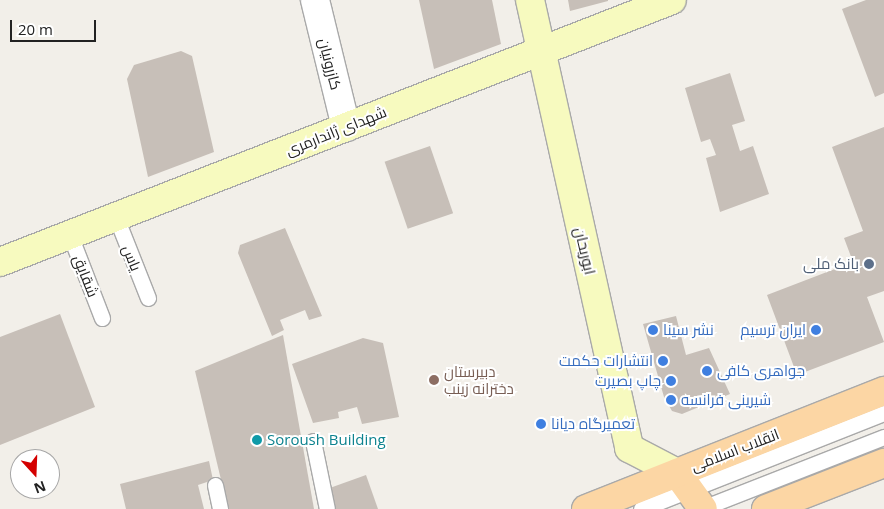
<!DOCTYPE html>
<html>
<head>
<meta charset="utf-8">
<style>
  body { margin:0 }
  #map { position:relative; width:884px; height:509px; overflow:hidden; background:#f2efe9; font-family:"Open Sans",Cairo,sans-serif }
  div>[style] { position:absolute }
  .building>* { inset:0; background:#c7bfb8; transform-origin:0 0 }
  .roads { filter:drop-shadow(1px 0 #a9a9a9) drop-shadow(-1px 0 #a9a9a9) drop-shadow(0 1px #a9a9a9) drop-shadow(0 -1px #a9a9a9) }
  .lane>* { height:15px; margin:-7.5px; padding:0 7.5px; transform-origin:7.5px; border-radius:7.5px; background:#fff }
  .street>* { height:28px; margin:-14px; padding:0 14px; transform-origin:14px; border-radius:14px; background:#fff }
  .secondary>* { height:28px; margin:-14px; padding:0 14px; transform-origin:14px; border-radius:14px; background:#f7fabf }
  .primary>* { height:28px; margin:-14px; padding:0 14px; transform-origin:14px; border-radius:14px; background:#fcd6a4 }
  .dots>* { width:14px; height:14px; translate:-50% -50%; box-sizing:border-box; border:2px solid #fff; border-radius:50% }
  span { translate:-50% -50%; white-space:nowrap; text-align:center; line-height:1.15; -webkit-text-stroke:4px #fff; paint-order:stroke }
  .street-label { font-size:15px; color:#222 }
  .service-label { font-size:15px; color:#4e5e75 }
  .right { translate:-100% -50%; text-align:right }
  .shop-label { font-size:15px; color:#366cbe }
  .left { translate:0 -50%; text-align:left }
  .education-label { font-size:15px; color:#785e54 }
  .culture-label { font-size:15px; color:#0d838f }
  .north { position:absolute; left:10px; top:449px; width:50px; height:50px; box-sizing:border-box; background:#fff; border:1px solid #a7a7a7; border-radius:50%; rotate:160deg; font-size:14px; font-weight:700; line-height:20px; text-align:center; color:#222 }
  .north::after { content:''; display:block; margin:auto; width:18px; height:22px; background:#d40000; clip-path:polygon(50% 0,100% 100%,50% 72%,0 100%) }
  .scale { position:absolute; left:10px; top:20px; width:86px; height:22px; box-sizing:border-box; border:2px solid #222; border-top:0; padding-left:6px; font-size:15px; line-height:18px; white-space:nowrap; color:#222; -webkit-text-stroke:4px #fff; paint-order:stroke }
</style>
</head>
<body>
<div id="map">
  <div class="building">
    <div style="clip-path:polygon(419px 0,492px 0,501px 44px,434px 69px)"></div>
    <div style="clip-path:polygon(568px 0,608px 0,608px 1px,570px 11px)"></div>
    <div style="clip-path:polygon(866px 0,884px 0,884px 93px,875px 97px,842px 9px)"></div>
    <div style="clip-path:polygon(181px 51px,192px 56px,214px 152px,148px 177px,127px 79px,134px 65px)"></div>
    <div style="clip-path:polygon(730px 73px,745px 121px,732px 125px,740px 151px,753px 146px,769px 194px,720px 212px,706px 158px,716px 155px,710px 139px,701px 142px,685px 88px)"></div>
    <div style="clip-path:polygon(884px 127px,884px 291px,867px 297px,884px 342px,797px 375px,767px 295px,853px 262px,844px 238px,863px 231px,832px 147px)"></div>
    <div style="left:430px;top:146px;width:71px;height:48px;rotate:71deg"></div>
    <div style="clip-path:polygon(285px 228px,322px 316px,309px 320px,305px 310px,280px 320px,284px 330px,272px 336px,238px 253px,240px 245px)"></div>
    <div style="clip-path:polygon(60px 314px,95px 407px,0 445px,0 337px)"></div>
    <div style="clip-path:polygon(676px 316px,686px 355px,709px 348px,730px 394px,682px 414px,672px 411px,664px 397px,643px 324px)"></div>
    <div style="clip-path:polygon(283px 335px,314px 509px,228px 509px,195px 371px)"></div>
    <div style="clip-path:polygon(363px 338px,383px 343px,399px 417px,362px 424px,357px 407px,338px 412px,339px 418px,313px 423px,292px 364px)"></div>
    <div style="clip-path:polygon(209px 461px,213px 480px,198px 485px,204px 509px,126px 509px,120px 484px)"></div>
    <div style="clip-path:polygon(366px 475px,378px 509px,332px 509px,327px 489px)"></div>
  </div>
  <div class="roads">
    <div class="lane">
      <div style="left:116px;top:217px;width:87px;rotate:68.4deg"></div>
      <div style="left:70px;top:235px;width:89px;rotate:68.9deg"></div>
      <div style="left:313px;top:441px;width:69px;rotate:78.4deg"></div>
      <div style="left:215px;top:485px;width:25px;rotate:78deg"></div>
      <div style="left:641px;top:509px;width:261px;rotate:-21.6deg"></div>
      <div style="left:700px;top:509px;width:198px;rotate:-21.4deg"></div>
    </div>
    <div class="street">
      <div style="left:315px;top:0;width:131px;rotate:76.3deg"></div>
    </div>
    <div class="secondary">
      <div style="left:530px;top:0;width:459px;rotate:77.5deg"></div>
      <div style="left:629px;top:448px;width:54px;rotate:27.5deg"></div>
      <div style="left:0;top:262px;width:721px;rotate:-21.3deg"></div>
    </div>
    <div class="primary">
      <div style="left:677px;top:473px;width:44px;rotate:54.2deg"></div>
      <div style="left:586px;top:509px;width:321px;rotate:-21.6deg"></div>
      <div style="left:766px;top:509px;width:127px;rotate:-21.3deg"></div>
    </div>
  </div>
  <div class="dots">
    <div style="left:869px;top:264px;background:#5c6f8a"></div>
    <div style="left:653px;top:330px;background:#3f7fe0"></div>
    <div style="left:816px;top:330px;background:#3f7fe0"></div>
    <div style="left:663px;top:361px;background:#3f7fe0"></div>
    <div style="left:707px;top:371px;background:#3f7fe0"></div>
    <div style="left:434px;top:380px;background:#8d6e63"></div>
    <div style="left:671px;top:381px;background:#3f7fe0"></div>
    <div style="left:671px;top:400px;background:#3f7fe0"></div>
    <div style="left:541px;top:424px;background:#3f7fe0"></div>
    <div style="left:257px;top:440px;background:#0f9aa8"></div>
  </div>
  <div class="street-label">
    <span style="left:330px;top:64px;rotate:76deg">کازرونیان</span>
    <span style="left:336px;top:131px;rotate:-22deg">شهدای ژاندارمری</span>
    <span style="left:585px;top:251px;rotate:77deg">ابوریحان</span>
    <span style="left:132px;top:258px;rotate:68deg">یاس</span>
    <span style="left:86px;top:276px;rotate:69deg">شقایق</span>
    <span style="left:735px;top:450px;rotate:-21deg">انقلاب اسلامی</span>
  </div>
  <div class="service-label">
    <span class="right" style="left:859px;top:264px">بانک ملی</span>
  </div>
  <div class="shop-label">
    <span class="left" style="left:663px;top:330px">نشر سینا</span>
    <span class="right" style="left:806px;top:330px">ایران ترسیم</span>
    <span class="right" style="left:653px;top:361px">انتشارات حکمت</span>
    <span class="left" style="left:717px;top:371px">جواهری کافی</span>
    <span class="right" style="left:661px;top:381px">چاپ بصیرت</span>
    <span class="left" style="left:681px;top:400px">شیرینی فرانسه</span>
    <span class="left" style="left:551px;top:424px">تعمیرگاه دیانا</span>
  </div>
  <div class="education-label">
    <span class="left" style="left:444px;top:380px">دبیرستان<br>دخترانه زینب</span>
  </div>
  <div class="culture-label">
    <span class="left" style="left:267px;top:440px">Soroush Building</span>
  </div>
  <div class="north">N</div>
  <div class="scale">20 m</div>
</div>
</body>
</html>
